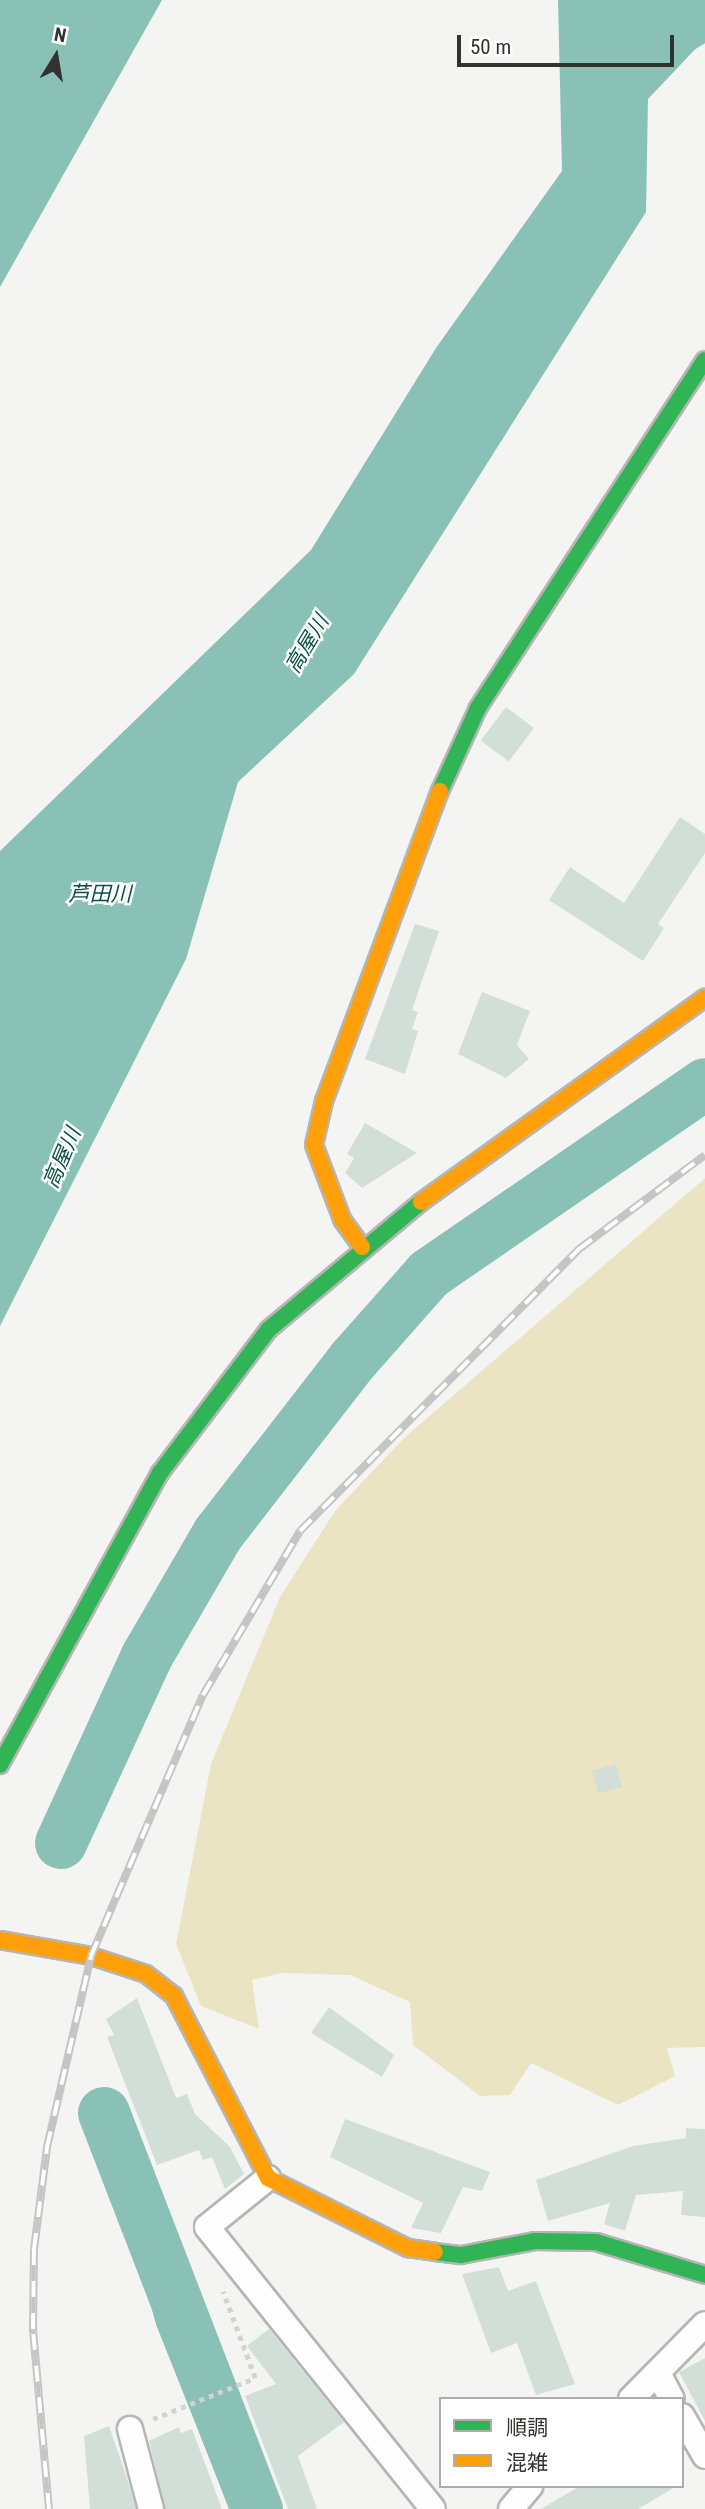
<!DOCTYPE html>
<html>
<head>
<meta charset="utf-8">
<style>
  body { margin:0 }
  #map { position:relative; width:705px; height:2509px; overflow:hidden; background:#f4f5f3; font-family:"Roboto Condensed","Noto Sans JP",sans-serif }
  div>[style] { position:absolute }
  .green>* { inset:0; background:#ebe4c3 }
  .water>* { inset:0; background:#8ac1b6 }
  .stream>* { height:9px; margin:-4.5px; padding:0 4.5px; transform-origin:4.5px; border-radius:4.5px; background:#8ac1b6 }
  .river>* { height:52px; margin:-26px; padding:0 26px; transform-origin:26px; border-radius:26px; background:#8ac1b6 }
  .building>* { inset:0; background:#d2dfd8; transform-origin:0 0 }
  .path>* { height:4.5px; margin-top:-2.25px; transform-origin:0; background:repeating-linear-gradient(90deg,#d1d2d1 0 5px,transparent 0 10px) }
  .roads { filter:drop-shadow(2px 0 #b5b6b4) drop-shadow(-2px 0 #b5b6b4) drop-shadow(0 2px #b5b6b4) drop-shadow(0 -2px #b5b6b4) }
  .street>* { height:24px; margin:-12px; padding:0 12px; transform-origin:12px; border-radius:12px; background:#fdfefd }
  .fast>* { height:16px; margin:-8px; padding:0 8px; transform-origin:8px; border-radius:8px; background:#30b455 }
  .slow>* { height:16px; margin:-8px; padding:0 8px; transform-origin:8px; border-radius:8px; background:#ff9f0a }
  .rail>* { height:8px; margin-top:-4px; transform-origin:0; background:repeating-linear-gradient(90deg,#fff 0 16px,#c4c5c4 0 32px); box-sizing:border-box; border-block:2px solid #c4c5c4 }
  span { translate:-50% -50%; white-space:nowrap; text-align:center; line-height:1.15; -webkit-text-stroke:5px #fff; paint-order:stroke }
  .water-label { font-size:21px; color:#074f44; font-style:italic }
  .legend { position:absolute; left:439px; top:2397px; width:245px; height:91px; box-sizing:border-box; background:#fff; border:2px solid #adadad; margin:0; padding:9px 12px; list-style:none; font-size:21px; color:#313331 }
  .legend li { display:flex; align-items:center; gap:14px; height:35px }
  .legend b { width:35px; border:2px solid #adadad }
  .north { position:absolute; left:21px; top:21px; width:70px; height:70px; -webkit-text-stroke:5px #fff; paint-order:stroke; rotate:11deg; font-size:19px; font-weight:700; line-height:28px; text-align:center; color:#313331 }
  .north::after { content:''; display:block; margin:auto; width:24px; height:32px; background:#313331; clip-path:polygon(50% 0,100% 100%,50% 72%,0 100%) }
  .scale { position:absolute; left:457px; top:35px; width:217px; height:32px; box-sizing:border-box; border:4px solid #313331; border-top:0; padding-left:9px; font-size:21px; line-height:24px; white-space:nowrap; color:#313331; -webkit-text-stroke:5px #fff; paint-order:stroke }
</style>
</head>
<body>
<div id="map">
  <div class="green">
    <div style="clip-path:polygon(705px 1178px,705px 2047px,667px 2048px,675px 2076px,618px 2105px,531px 2063px,510px 2095px,480px 2096px,413px 2045px,410px 2002px,350px 1975px,281px 1973px,252px 1980px,259px 2029px,201px 2006px,176px 1944px,211px 1764px,280px 1597px,335px 1511px,404px 1438px)"></div>
  </div>
  <div class="water">
    <div style="clip-path:polygon(0 0,162px 0,0 287px)"></div>
    <div style="clip-path:polygon(558px 0,693px 0,703px 41px,648px 99px,646px 212px,354px 674px,238px 782px,186px 959px,0 1326px,0 851px,311px 550px,436px 348px,562px 171px)"></div>
  </div>
  <div class="stream">
    <div style="left:104px;top:2113px;width:217px;rotate:75.1deg"></div>
    <div style="left:160px;top:2323px;width:200px;rotate:68.3deg"></div>
  </div>
  <div class="river">
    <div style="left:643px;top:61px;width:17px;rotate:-65deg"></div>
    <div style="left:650px;top:46px;width:64px;rotate:-31deg"></div>
    <div style="left:61px;top:1843px;width:206px;rotate:-65.3deg"></div>
    <div style="left:147px;top:1656px;width:141px;rotate:-59.8deg"></div>
    <div style="left:218px;top:1534px;width:220px;rotate:-52.2deg"></div>
    <div style="left:353px;top:1360px;width:115px;rotate:-48.5deg"></div>
    <div style="left:429px;top:1274px;width:335px;rotate:-34.5deg"></div>
    <div style="left:104px;top:2113px;width:425px;rotate:68.9deg"></div>
  </div>
  <div class="building">
    <div style="left:506px;top:707px;width:35px;height:42px;rotate:37deg"></div>
    <div style="clip-path:polygon(680px 817px,705px 834px,705px 853px,658px 924px,664px 928px,643px 961px,549px 900px,570px 867px,624px 903px)"></div>
    <div style="clip-path:polygon(415px 924px,439px 931px,412px 1010px,418px 1012px,412px 1029px,418px 1031px,405px 1074px,365px 1059px)"></div>
    <div style="clip-path:polygon(482px 992px,530px 1011px,517px 1045px,529px 1059px,506px 1078px,458px 1054px)"></div>
    <div style="clip-path:polygon(365px 1123px,417px 1153px,362px 1188px,345px 1173px,354px 1158px,347px 1154px)"></div>
    <div style="left:616px;top:1764px;width:24px;height:25px;rotate:75deg"></div>
    <div style="clip-path:polygon(137px 1998px,176px 2098px,187px 2094px,195px 2114px,230px 2147px,244px 2174px,225px 2189px,212px 2157px,203px 2160px,199px 2150px,157px 2165px,107px 2037px,114px 2035px,106px 2019px)"></div>
    <div style="clip-path:polygon(329px 2007px,394px 2055px,382px 2077px,311px 2033px)"></div>
    <div style="clip-path:polygon(345px 2119px,490px 2172px,482px 2191px,463px 2187px,441px 2233px,411px 2228px,423px 2203px,330px 2157px)"></div>
    <div style="clip-path:polygon(686px 2128px,705px 2129px,705px 2217px,681px 2215px,683px 2191px,636px 2195px,625px 2231px,604px 2224px,610px 2203px,548px 2221px,536px 2180px,633px 2146px,686px 2138px)"></div>
    <div style="clip-path:polygon(499px 2267px,508px 2291px,536px 2281px,575px 2384px,536px 2395px,517px 2343px,491px 2353px,462px 2274px)"></div>
    <div style="clip-path:polygon(269px 2329px,344px 2422px,298px 2456px,317px 2509px,288px 2509px,245px 2396px,276px 2384px,247px 2346px)"></div>
    <div style="clip-path:polygon(705px 2358px,705px 2421px,679px 2372px)"></div>
    <div style="clip-path:polygon(109px 2426px,131px 2490px,136px 2509px,90px 2509px,84px 2436px)"></div>
    <div style="clip-path:polygon(179px 2427px,181px 2433px,192px 2429px,222px 2509px,165px 2509px,149px 2441px)"></div>
    <div style="clip-path:polygon(580px 2486px,677px 2486px,638px 2509px,541px 2509px)"></div>
  </div>
  <div class="path">
    <div style="left:153px;top:2419px;width:110px;rotate:-21.9deg"></div>
    <div style="left:255px;top:2378px;width:92px;rotate:-110.4deg"></div>
  </div>
  <div class="roads">
    <div class="street">
      <div style="left:268px;top:2178px;width:78px;rotate:141.2deg"></div>
      <div style="left:207px;top:2227px;width:361px;rotate:51.3deg"></div>
      <div style="left:659px;top:2375px;width:27px;rotate:62deg"></div>
      <div style="left:631px;top:2399px;width:105px;rotate:-45.4deg"></div>
      <div style="left:682px;top:2416px;width:46px;rotate:60.1deg"></div>
      <div style="left:130px;top:2429px;width:83px;rotate:75.3deg"></div>
      <div style="left:511px;top:2509px;width:30px;rotate:-50deg"></div>
    </div>
    <div class="fast">
      <div style="left:440px;top:791px;width:91px;rotate:-65.4deg"></div>
      <div style="left:478px;top:708px;width:415px;rotate:-56.9deg"></div>
      <div style="left:0;top:1765px;width:333px;rotate:-61.3deg"></div>
      <div style="left:160px;top:1473px;width:179px;rotate:-52.9deg"></div>
      <div style="left:268px;top:1330px;width:199px;rotate:-39.9deg"></div>
      <div style="left:435px;top:2252px;width:26px;rotate:7deg"></div>
      <div style="left:461px;top:2255px;width:75px;rotate:-10.7deg"></div>
      <div style="left:535px;top:2241px;width:61px;rotate:0.9deg"></div>
      <div style="left:596px;top:2242px;width:114px;rotate:16.8deg"></div>
    </div>
    <div class="slow">
      <div style="left:421px;top:1202px;width:350px;rotate:-35.7deg"></div>
      <div style="left:362px;top:1247px;width:34px;rotate:-126deg"></div>
      <div style="left:342px;top:1219px;width:79px;rotate:-110.7deg"></div>
      <div style="left:314px;top:1145px;width:45px;rotate:-77.2deg"></div>
      <div style="left:324px;top:1101px;width:331px;rotate:-69.5deg"></div>
      <div style="left:0;top:1940px;width:92px;rotate:10deg"></div>
      <div style="left:91px;top:1956px;width:58px;rotate:18.1deg"></div>
      <div style="left:146px;top:1974px;width:36px;rotate:38deg"></div>
      <div style="left:174px;top:1996px;width:205px;rotate:62.7deg"></div>
      <div style="left:268px;top:2178px;width:157px;rotate:26.6deg"></div>
      <div style="left:408px;top:2248px;width:27px;rotate:8deg"></div>
    </div>
  </div>
  <div class="rail">
    <div style="left:49px;top:2509px;width:181px;rotate:-95.1deg"></div>
    <div style="left:33px;top:2329px;width:80px;rotate:-89.3deg"></div>
    <div style="left:34px;top:2249px;width:103px;rotate:-82.7deg"></div>
    <div style="left:47px;top:2147px;width:196px;rotate:-77deg"></div>
    <div style="left:91px;top:1956px;width:284px;rotate:-66.8deg"></div>
    <div style="left:203px;top:1695px;width:191px;rotate:-59.4deg"></div>
    <div style="left:300px;top:1531px;width:397px;rotate:-45.3deg"></div>
    <div style="left:579px;top:1249px;width:157px;rotate:-36.7deg"></div>
  </div>
  <div class="water-label">
    <span style="left:307px;top:644px;rotate:-59deg">高屋川</span>
    <span style="left:100px;top:894px">芦田川</span>
    <span style="left:62px;top:1158px;rotate:-67deg">高屋川</span>
  </div>
  <ul class="legend">
  <li><b style="height:9px;background:#30b455"></b>順調</li>
  <li><b style="height:9px;background:#ff9f0a"></b>混雑</li>
  </ul>
  <div class="north">N</div>
  <div class="scale">50 m</div>
</div>
</body>
</html>
